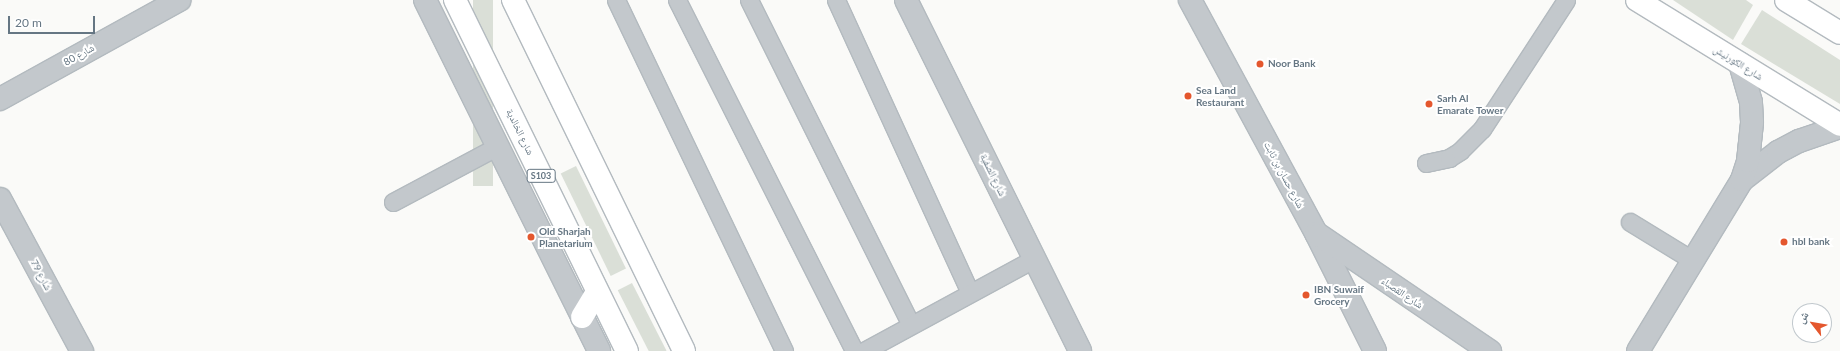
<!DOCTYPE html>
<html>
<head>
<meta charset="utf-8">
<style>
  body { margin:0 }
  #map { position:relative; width:1840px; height:351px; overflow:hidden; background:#fafaf8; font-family:Lato,"Noto Naskh Arabic",sans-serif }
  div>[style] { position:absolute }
  .green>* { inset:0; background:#dadfd7; transform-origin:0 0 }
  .roads { filter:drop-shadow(1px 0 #b3babf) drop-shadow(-1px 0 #b3babf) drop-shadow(0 1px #b3babf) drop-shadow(0 -1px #b3babf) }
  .service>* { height:17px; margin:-8.5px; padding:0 8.5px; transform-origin:8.5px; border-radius:8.5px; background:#c3c8cc }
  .minor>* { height:22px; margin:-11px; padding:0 11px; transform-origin:11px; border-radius:11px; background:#c3c8cc }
  .secondary>* { height:22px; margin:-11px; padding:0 11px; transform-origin:11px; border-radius:11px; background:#fff }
  .primary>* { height:22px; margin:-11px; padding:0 11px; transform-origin:11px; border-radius:11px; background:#fff }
  .dots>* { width:11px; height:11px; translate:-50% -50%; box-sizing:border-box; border:2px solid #fff; border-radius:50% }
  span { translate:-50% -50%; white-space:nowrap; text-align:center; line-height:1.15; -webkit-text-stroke:4px #fff; paint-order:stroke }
  .shield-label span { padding:1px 3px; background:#fff; border:1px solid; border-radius:3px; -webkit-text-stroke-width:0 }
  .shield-label { font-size:9px; color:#657683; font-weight:700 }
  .street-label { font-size:10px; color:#657683 }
  .poi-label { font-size:10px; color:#657683; font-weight:700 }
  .left { translate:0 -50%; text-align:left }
  .north { position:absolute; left:1792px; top:303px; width:40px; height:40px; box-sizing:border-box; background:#fff; border:1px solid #c1c8cd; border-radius:50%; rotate:301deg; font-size:11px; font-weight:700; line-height:16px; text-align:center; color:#657683 }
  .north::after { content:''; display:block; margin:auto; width:14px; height:18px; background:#e4572e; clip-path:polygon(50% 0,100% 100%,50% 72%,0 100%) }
  .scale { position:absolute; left:8px; top:16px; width:87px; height:18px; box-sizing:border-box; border:2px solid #657683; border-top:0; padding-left:5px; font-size:12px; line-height:14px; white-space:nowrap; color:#657683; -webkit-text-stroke:3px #fff; paint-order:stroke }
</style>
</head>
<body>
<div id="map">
  <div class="green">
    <div style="left:473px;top:0;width:20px;height:186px"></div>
    <div style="clip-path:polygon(1673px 0,1746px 0,1753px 5px,1733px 40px)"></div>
    <div style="clip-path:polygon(1762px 10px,1840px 60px,1840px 104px,1741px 44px)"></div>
    <div style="left:576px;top:166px;width:114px;height:17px;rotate:64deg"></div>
    <div style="left:632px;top:283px;width:76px;height:16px;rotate:63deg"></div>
  </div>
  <div class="roads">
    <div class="service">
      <div style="left:616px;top:0;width:389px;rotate:64.4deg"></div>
      <div style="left:677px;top:0;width:393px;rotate:63.2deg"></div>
      <div style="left:749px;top:0;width:363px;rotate:63.5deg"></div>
      <div style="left:836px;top:0;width:322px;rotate:65.4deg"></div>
      <div style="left:1426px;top:163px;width:24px;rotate:-12deg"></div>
      <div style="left:1449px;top:158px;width:13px;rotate:-32deg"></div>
      <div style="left:1460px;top:151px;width:31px;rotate:-45deg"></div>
      <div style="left:1482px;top:129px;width:154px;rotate:-56.9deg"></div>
      <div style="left:393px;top:202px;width:117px;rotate:-28.1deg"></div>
      <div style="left:1630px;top:222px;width:73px;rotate:31.5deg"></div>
      <div style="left:864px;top:351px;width:195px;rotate:-28.5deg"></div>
    </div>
    <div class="minor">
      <div style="left:425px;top:0;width:392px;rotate:63.6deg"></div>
      <div style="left:906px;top:0;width:392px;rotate:63.6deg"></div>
      <div style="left:1190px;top:0;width:265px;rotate:61.6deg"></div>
      <div style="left:1316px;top:233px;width:132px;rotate:63.4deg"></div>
      <div style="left:0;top:99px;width:205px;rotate:-28.9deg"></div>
      <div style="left:1742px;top:180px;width:46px;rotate:-37.9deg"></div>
      <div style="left:1778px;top:152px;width:24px;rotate:-28deg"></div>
      <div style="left:1799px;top:141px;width:43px;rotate:-18.9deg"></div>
      <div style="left:0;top:199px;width:173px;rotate:61.7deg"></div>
      <div style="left:1319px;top:235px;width:207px;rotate:34.2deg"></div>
      <div style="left:1638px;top:351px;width:200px;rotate:-58.7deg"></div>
      <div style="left:1742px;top:180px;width:20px;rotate:-72deg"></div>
      <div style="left:1748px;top:161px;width:39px;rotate:-84deg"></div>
      <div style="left:1752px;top:122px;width:20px;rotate:-93deg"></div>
      <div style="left:1751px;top:102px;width:40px;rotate:-106deg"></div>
    </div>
    <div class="secondary">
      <div style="left:1637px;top:0;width:238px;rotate:31.6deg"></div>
      <div style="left:1786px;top:0;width:63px;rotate:31.4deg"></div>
    </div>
    <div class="primary">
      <div style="left:455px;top:0;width:391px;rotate:63.9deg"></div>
      <div style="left:513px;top:0;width:390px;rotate:64deg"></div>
      <div style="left:582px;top:317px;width:29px;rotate:-59deg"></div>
    </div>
  </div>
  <div class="dots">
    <div style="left:1260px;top:64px;background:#e4572e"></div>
    <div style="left:1188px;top:96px;background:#e4572e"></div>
    <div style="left:1429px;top:104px;background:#e4572e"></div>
    <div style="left:531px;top:237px;background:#e4572e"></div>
    <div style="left:1784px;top:242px;background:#e4572e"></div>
    <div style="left:1306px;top:295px;background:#e4572e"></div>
  </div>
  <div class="shield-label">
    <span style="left:541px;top:176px">S103</span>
  </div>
  <div class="street-label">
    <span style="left:79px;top:55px;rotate:-29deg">شارع 80</span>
    <span style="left:1738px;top:63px;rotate:32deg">شارع الكورنيش</span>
    <span style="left:520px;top:132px;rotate:64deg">شارع الخالدية</span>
    <span style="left:993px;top:175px;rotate:64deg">شارع الصفية</span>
    <span style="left:1284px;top:175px;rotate:62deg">شارع حسان بن ثابت</span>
    <span style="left:41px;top:275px;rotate:62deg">شارع 79</span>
    <span style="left:1402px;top:293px;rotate:34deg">شارع القصباء</span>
  </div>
  <div class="poi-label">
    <span class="left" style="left:1268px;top:64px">Noor Bank</span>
    <span class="left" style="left:1196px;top:96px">Sea Land<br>Restaurant</span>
    <span class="left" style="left:1437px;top:104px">Sarh Al<br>Emarate Tower</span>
    <span class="left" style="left:539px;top:237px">Old Sharjah<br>Planetarium</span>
    <span class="left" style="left:1792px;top:242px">hbl bank</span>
    <span class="left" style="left:1314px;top:295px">IBN Suwaif<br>Grocery</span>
  </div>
  <div class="north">ش</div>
  <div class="scale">20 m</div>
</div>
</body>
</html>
